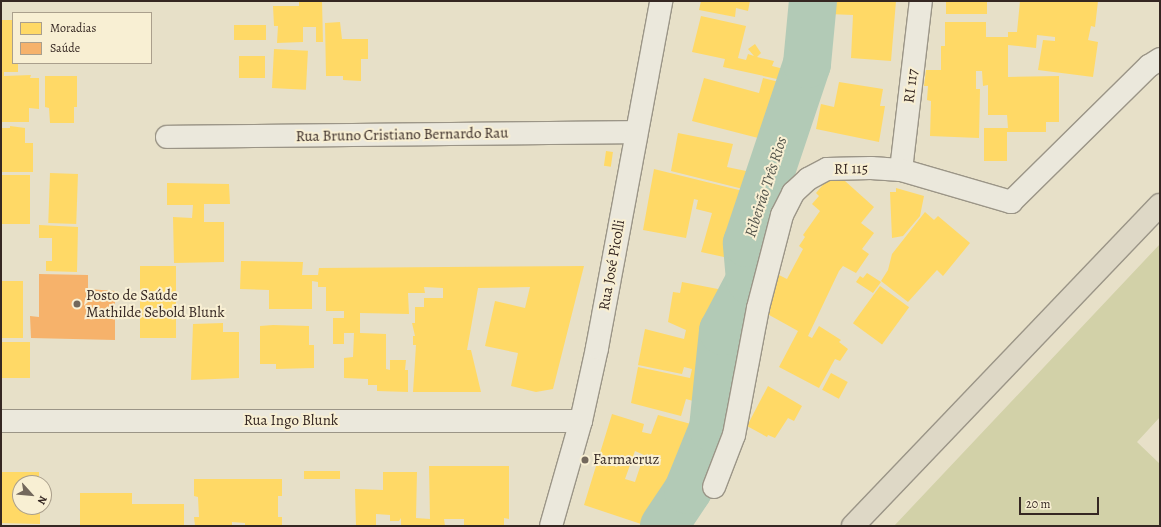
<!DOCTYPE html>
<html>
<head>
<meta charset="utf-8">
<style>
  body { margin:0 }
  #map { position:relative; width:1161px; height:527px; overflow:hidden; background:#e7e0c8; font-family:Alegreya,serif }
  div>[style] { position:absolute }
  .green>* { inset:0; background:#d2d1a8 }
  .homes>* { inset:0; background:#ffd966; transform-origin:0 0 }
  .health>* { inset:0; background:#f6b26b }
  .river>* { height:48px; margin:-24px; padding:0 24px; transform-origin:24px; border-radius:24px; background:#b2cab6 }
  .roads { filter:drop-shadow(1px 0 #9b9587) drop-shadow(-1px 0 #9b9587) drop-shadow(0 1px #9b9587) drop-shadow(0 -1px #9b9587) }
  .minor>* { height:22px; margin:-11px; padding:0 11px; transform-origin:11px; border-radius:11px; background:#ebe8dc }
  .tertiary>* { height:22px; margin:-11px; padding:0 11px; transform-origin:11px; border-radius:11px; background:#ebe8dc }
  .trunk>* { height:22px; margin:-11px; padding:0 11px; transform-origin:11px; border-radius:11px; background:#ded8c6 }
  .dots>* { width:11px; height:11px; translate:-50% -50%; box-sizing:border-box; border:2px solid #f8efd3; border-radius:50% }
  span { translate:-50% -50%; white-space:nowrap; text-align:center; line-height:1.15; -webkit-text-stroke:4px #f8efd3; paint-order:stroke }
  .street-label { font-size:15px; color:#352722 }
  .poi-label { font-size:15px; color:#352722 }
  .left { translate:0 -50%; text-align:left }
  .water-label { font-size:16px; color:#54554c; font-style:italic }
  .frame { position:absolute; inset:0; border:2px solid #352722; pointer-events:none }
  .legend { position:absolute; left:12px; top:12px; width:140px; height:52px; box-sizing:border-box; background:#f8efd3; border:1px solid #aa9f8c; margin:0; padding:5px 7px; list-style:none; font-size:12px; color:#352722 }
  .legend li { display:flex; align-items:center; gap:8px; height:20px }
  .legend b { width:20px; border:1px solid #aa9f8c }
  .north { position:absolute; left:12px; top:475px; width:40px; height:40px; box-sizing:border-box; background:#f8efd3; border:1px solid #aa9f8c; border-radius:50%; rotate:117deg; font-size:11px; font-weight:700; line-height:16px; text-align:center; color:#352722 }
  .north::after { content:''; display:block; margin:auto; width:14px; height:18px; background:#73685c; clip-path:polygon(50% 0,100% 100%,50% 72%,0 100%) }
  .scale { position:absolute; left:1019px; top:497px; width:80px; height:18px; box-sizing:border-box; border:2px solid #352722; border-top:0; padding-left:5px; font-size:12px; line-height:14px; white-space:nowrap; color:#352722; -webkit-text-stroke:3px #f8efd3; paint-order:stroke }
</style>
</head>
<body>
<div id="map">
  <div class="green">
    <div style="clip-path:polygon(1160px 244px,1160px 417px,1137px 442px,1160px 464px,1160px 526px,894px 526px)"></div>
  </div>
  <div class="homes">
    <div style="clip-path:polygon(299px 1px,322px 1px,323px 42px,316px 42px,316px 27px,303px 27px,303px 42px,277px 43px,278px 26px,274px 26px,273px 6px,299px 6px)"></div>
    <div style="clip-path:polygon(701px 1px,750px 1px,748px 11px,736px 8px,735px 17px,699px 10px)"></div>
    <div style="clip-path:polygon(830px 1px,896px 1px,891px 61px,851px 58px,853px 15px,828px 14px)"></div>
    <div style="left:946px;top:1px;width:41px;height:13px"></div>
    <div style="clip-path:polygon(1020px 1px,1098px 1px,1095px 27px,1091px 26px,1088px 40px,1098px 42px,1093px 77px,1038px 70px,1043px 40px,1055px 41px,1055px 37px,1037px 35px,1036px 48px,1008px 45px,1008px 77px,1059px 76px,1059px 122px,1046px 122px,1046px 132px,1007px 132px,1007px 161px,984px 161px,984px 128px,1008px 128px,1007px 115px,988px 115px,988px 85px,983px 86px,982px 71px,976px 71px,976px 89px,980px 89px,979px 138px,930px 136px,931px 101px,927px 100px,928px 86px,924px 86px,926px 70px,941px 70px,941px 46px,945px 46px,945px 22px,986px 22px,986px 37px,1008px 37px,1008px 32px,1017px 32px)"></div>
    <div style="clip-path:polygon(701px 16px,746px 26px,738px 58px,746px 60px,748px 54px,754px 56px,748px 49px,755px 44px,761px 53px,757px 57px,774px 61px,772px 66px,788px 70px,786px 81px,723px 67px,725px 59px,692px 52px)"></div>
    <div style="clip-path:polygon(1px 20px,13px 20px,13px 63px,18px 63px,18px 72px,4px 72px,4px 76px,31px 75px,30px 78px,39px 78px,39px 109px,29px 108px,29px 122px,1px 122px)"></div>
    <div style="clip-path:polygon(340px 22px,342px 39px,368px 39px,368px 59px,361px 59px,361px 81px,343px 80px,343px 76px,326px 76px,325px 23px)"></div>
    <div style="left:234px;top:25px;width:32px;height:15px"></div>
    <div style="left:274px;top:49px;width:34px;height:39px;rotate:3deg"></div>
    <div style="left:265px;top:56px;width:22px;height:26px;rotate:90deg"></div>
    <div style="clip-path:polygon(45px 76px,77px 76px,77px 107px,74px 107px,74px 123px,50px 123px,49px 108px,45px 107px)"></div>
    <div style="clip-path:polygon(704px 78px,759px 93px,763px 78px,791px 85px,770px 141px,692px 121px)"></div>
    <div style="clip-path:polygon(839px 82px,883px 89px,880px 106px,885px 106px,879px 142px,816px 129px,821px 104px,834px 107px)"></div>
    <div style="clip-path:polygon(10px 126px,25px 128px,25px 143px,33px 143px,33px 172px,1px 172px,1px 128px,10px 128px)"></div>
    <div style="clip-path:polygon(678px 133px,733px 144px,727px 167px,751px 172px,747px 190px,671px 171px)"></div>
    <div style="left:606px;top:151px;width:7px;height:15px;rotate:8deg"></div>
    <div style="clip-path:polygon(654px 169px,751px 193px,733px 259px,701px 252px,712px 213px,696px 209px,698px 200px,694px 199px,686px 238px,643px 230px)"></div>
    <div style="left:50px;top:173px;width:28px;height:50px;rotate:2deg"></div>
    <div style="clip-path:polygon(832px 174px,845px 181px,874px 207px,861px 223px,874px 233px,862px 249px,869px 254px,856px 273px,843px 266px,839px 271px,808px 336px,812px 338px,819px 326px,841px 340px,839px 342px,848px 349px,840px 361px,835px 359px,819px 388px,779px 367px,798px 331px,762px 311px,775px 273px,787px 279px,803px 249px,799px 246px,805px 237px,803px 235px,820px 211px,812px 204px,819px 196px,816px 193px)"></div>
    <div style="left:1px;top:175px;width:29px;height:49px"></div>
    <div style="clip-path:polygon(167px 183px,229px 184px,230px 204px,204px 204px,204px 222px,224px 222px,224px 262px,174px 263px,173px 217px,192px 218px,193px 205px,167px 205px)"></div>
    <div style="clip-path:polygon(896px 188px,924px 196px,920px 216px,903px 236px,892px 238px,890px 192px,896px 192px)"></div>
    <div style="clip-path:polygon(925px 212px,934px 220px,938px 216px,970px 243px,943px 276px,937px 270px,908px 302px,881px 281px,888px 270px,892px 254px)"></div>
    <div style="clip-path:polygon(39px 225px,78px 227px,77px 272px,46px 271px,46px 261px,52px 261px,52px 238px,39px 238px)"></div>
    <div style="clip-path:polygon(241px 261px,303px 262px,302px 275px,318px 275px,319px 268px,584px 266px,553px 389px,536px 392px,511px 386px,518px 353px,485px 346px,495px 301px,525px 308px,530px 287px,478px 288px,467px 350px,471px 350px,481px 392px,413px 392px,416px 345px,413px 345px,413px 336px,415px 336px,412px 323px,415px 323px,415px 307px,424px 307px,424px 298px,443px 298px,443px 288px,424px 287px,425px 293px,408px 293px,409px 314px,360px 313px,360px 333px,386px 334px,386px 369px,390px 370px,390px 360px,406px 360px,405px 370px,408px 370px,408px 392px,377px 391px,377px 385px,368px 385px,368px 379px,344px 378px,344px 358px,353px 357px,354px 333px,344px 333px,344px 344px,333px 344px,333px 318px,344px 318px,344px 311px,326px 311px,326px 287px,318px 287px,318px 282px,312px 281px,312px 309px,269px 309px,269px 290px,240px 289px)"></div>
    <div style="left:176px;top:266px;width:72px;height:36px;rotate:90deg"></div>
    <div style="clip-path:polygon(867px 273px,881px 282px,873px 293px,856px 282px,860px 276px,863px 278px)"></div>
    <div style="left:1px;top:281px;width:22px;height:57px"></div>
    <div style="clip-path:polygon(682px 282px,723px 290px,697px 402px,686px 399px,681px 416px,631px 403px,638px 367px,690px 378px,692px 369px,684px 367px,682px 374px,638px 365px,645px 329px,684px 339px,686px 330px,668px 322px,673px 292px,680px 293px)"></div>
    <div style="left:880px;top:286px;width:36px;height:46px;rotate:36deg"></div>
    <div style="clip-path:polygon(223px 323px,223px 332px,239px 332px,239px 378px,191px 380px,193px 324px)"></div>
    <div style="clip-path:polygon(273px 325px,309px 326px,309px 345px,314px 345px,314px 368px,276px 369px,276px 364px,260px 364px,260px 326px)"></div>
    <div style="left:1px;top:342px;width:29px;height:36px"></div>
    <div style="left:831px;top:373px;width:19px;height:19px;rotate:28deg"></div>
    <div style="clip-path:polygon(768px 386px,802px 406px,794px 421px,788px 418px,775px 438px,768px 435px,767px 437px,747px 426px)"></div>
    <div style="clip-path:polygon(evenodd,612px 414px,644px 424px,642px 432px,651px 434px,658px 415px,691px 424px,664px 491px,662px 491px,647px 526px,584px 505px,612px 414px,635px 451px,644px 455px,635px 482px,625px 479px,635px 451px)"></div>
    <div style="clip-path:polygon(429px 466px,509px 466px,509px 519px,504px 518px,504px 526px,464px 526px,464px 519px,444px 519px,445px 526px,401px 526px,401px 518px,399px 521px,390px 521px,390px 515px,376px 514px,376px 525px,356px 526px,355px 489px,383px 490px,383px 472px,417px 472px,416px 518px,430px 519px)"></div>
    <div style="left:304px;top:471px;width:36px;height:8px"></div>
    <div style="clip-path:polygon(1px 472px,39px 472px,39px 483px,20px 483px,20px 507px,40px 507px,40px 524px,1px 523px)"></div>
    <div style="clip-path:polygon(194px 479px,282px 479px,282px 496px,278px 496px,278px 517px,282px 517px,282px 526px,245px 526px,245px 523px,232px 522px,232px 526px,195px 526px,194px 517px,199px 517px,198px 497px,194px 496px)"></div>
    <div style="clip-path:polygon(80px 493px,132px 493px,132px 504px,184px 504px,184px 526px,80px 526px)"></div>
  </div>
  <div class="health">
    <div style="clip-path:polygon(39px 274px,88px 275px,88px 289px,115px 291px,115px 340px,31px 338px,30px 316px,39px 317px)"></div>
  </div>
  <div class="river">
    <div style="left:664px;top:526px;width:43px;rotate:-56.3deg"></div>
    <div style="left:688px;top:490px;width:67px;rotate:-68deg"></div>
    <div style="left:713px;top:428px;width:98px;rotate:-84.1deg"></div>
    <div style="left:723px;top:331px;width:58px;rotate:-62.1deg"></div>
    <div style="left:750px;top:280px;width:37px;rotate:-95deg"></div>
    <div style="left:747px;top:243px;width:189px;rotate:-71.5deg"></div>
    <div style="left:807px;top:64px;width:63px;rotate:-84.6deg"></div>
  </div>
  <div class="roads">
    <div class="minor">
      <div style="left:167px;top:137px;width:469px;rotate:-0.6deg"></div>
      <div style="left:901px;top:170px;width:170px;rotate:-83.3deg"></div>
      <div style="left:1px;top:421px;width:580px"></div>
      <div style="left:714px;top:487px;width:56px;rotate:-69deg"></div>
      <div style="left:734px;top:435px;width:129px;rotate:-79.3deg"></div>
      <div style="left:758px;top:308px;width:96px;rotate:-75.5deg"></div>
      <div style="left:782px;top:215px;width:25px;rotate:-63deg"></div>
      <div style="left:793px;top:193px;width:21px;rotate:-43deg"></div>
      <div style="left:808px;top:179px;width:21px;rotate:-28deg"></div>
      <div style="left:827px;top:169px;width:44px;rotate:-1.3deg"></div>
      <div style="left:871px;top:168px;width:30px;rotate:4deg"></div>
      <div style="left:901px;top:170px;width:115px;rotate:16.2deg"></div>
      <div style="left:1011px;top:202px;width:194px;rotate:-44.6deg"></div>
      <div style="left:1149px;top:66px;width:13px;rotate:-32deg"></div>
    </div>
    <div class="tertiary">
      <div style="left:551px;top:526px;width:109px;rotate:-74.1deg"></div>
      <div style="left:581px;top:421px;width:75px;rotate:-77.6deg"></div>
      <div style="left:597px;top:348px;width:353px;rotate:-79.5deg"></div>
    </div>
    <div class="trunk">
      <div style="left:853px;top:526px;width:444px;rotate:-46.3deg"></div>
    </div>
  </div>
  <div class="dots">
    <div style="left:77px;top:304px;background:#73685c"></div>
    <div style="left:585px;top:460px;background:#73685c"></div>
  </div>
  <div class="street-label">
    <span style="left:911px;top:86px;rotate:-83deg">RI 117</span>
    <span style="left:402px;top:135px;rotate:-1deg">Rua Bruno Cristiano Bernardo Rau</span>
    <span style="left:851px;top:169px;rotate:-1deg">RI 115</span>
    <span style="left:612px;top:265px;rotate:-80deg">Rua José Picolli</span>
    <span style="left:291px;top:421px">Rua Ingo Blunk</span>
  </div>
  <div class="poi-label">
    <span class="left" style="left:86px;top:304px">Posto de Saúde<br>Mathilde Sebold Blunk</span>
    <span class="left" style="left:593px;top:460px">Farmacruz</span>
  </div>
  <div class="water-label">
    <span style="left:766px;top:187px;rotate:-72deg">Ribeirão Três Rios</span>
  </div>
  <div class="frame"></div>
  <ul class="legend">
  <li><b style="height:11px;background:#ffd966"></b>Moradias</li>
  <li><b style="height:11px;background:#f6b26b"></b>Saúde</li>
  </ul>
  <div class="north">N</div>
  <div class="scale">20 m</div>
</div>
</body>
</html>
